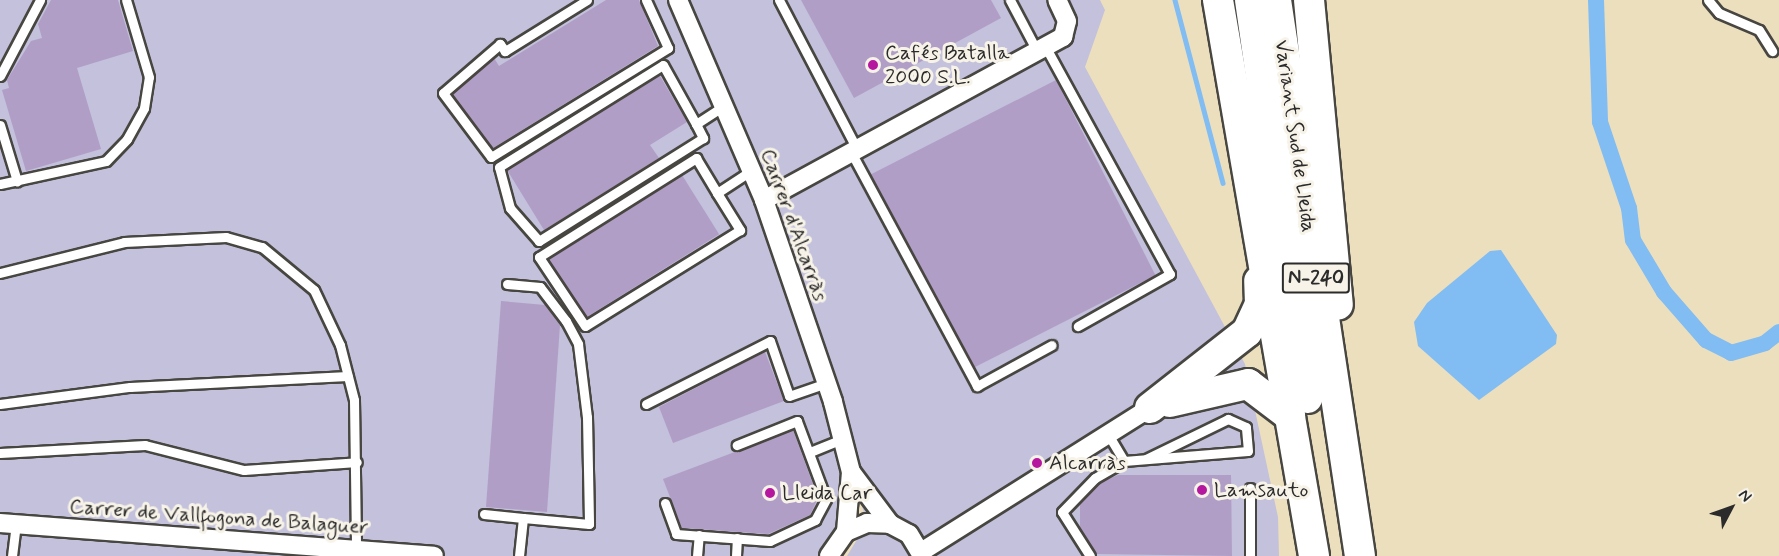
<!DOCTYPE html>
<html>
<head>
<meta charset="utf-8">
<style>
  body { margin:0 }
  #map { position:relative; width:1779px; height:556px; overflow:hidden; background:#ecdfbe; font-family:Mynerve,sans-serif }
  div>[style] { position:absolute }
  .industrial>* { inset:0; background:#c3c1db }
  .water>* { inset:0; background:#81bcf3 }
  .stream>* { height:4.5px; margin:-2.25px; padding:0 2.25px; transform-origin:2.25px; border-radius:2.25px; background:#81bcf3 }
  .canal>* { height:16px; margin:-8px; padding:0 8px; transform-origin:8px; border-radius:8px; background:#81bcf3 }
  .building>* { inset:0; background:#b09ec6; transform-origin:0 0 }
  .roads { filter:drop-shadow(2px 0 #484641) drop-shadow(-2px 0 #484641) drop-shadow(0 2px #484641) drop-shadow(0 -2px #484641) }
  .service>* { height:9px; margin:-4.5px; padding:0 4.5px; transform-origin:4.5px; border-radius:4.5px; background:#fff }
  .minor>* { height:18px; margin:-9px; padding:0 9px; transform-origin:9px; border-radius:9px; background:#fff }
  .trunk>* { height:30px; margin:-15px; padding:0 15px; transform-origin:15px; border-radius:15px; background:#fff }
  .dots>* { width:16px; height:16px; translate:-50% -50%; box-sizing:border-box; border:3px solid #f7f3e8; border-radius:50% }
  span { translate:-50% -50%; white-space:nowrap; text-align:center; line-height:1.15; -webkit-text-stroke:6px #f7f3e8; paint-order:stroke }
  .shield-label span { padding:2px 4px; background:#f7f3e8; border:2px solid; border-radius:4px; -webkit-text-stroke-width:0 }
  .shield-label { font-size:20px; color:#2b2b2b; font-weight:700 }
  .poi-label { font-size:21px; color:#2b2b2b }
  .left { translate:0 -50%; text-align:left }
  .street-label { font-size:21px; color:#2b2b2b }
  .north { position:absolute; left:1701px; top:478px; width:60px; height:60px; -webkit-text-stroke:4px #f7f3e8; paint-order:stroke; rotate:49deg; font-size:16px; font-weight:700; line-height:24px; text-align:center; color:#2b2b2b }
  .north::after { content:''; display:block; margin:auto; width:21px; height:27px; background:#2b2b2b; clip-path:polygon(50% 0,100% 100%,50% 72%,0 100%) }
</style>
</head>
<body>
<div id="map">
  <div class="industrial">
    <div style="clip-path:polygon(0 0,1100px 0,1105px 10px,1085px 67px,1245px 364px,1278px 517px,1279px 556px,847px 556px,867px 523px,845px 449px,847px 520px,824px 556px,0 556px)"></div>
  </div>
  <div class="water">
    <div style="clip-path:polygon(1501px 250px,1557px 335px,1556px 344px,1479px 400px,1418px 346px,1414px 322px,1427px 303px,1490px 251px)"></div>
  </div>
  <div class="stream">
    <div style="left:1175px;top:0;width:189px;rotate:75.3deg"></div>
  </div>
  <div class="canal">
    <div style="left:1596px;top:0;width:122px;rotate:88.1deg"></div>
    <div style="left:1600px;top:122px;width:91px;rotate:71.4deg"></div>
    <div style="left:1629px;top:208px;width:32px;rotate:83deg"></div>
    <div style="left:1633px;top:240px;width:61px;rotate:59.2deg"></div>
    <div style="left:1664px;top:292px;width:64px;rotate:48.8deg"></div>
    <div style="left:1706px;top:340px;width:28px;rotate:27deg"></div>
    <div style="left:1731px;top:353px;width:35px;rotate:-16deg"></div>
    <div style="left:1765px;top:343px;width:18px;rotate:-38deg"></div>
  </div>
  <div class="building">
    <div style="clip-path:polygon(51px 0,118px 0,133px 51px,77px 68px,101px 149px,26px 171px,2px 90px,9px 88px,7px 80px,31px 41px,42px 38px,38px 24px)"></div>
    <div style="clip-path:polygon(606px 0,639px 0,658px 46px,493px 148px,452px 94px,494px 58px,499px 66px)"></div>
    <div style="clip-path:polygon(801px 0,991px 0,1001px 18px,854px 98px)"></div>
    <div style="clip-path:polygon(660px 76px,687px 122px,650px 145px,659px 158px,544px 230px,507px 170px)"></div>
    <div style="left:1056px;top:80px;width:219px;height:208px;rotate:63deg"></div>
    <div style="left:682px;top:175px;width:70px;height:158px;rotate:58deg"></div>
    <div style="clip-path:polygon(501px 301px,545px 305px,560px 325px,547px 512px,486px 507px)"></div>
    <div style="clip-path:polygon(765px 352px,784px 401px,673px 443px,659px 407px)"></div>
    <div style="clip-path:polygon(793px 430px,818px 498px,810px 515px,768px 534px,682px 528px,663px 479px)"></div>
    <div style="clip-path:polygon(1118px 475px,1231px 475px,1232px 556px,1097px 554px,1080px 528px,1080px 505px,1099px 483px)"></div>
  </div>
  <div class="roads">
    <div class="service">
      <div style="left:587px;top:0;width:97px;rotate:148.1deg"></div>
      <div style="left:505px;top:51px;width:9px;rotate:-126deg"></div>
      <div style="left:500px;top:44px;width:75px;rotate:139.3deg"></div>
      <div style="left:443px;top:93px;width:80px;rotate:53.1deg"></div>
      <div style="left:491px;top:157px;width:208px;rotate:-31.6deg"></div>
      <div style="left:668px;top:48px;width:53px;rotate:-114.6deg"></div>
      <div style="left:779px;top:0;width:168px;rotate:62.4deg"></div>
      <div style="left:1010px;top:0;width:58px;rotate:62.1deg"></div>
      <div style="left:1708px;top:0;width:17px;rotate:50deg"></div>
      <div style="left:1719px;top:13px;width:43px;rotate:23deg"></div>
      <div style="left:1759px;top:30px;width:25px;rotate:58deg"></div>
      <div style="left:1045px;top:46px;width:260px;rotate:61.3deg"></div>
      <div style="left:1170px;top:274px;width:106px;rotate:150.5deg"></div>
      <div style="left:0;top:76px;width:86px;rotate:-62.2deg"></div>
      <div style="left:696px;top:124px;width:16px;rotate:63deg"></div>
      <div style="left:703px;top:138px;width:194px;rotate:147.9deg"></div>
      <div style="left:539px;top:241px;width:44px;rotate:-131.3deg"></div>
      <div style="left:510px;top:208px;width:42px;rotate:-105deg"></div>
      <div style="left:499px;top:167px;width:193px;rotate:-31.9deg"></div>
      <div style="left:663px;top:65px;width:68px;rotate:60.8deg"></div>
      <div style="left:696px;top:124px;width:33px;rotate:-33deg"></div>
      <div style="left:0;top:125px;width:59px;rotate:73.1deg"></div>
      <div style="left:851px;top:152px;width:266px;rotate:61.7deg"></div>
      <div style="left:977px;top:386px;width:85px;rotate:-28.7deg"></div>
      <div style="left:0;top:184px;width:108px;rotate:-12.2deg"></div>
      <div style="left:106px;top:161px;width:30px;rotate:-46deg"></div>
      <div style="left:127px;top:139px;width:35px;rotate:-61deg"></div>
      <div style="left:144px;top:108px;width:31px;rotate:-81deg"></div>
      <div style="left:149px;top:77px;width:80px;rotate:-106.6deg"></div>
      <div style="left:717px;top:193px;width:44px;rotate:58.1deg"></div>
      <div style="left:740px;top:230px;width:182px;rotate:148.2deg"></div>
      <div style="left:585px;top:326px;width:83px;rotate:-123.7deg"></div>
      <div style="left:539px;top:257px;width:186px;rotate:-32.2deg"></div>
      <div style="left:696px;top:158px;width:41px;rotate:59deg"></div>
      <div style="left:717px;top:193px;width:42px;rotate:-33.3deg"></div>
      <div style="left:0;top:273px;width:128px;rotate:-14deg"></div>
      <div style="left:124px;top:242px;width:102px;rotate:-2.8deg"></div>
      <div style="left:226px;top:237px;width:37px;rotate:16deg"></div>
      <div style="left:262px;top:247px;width:67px;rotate:39.6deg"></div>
      <div style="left:314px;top:290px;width:61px;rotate:64.7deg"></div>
      <div style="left:340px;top:345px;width:57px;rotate:75.7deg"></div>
      <div style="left:354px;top:400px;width:150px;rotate:89.2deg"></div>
      <div style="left:507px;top:284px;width:33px;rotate:5deg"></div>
      <div style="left:540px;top:287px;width:43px;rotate:52.6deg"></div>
      <div style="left:566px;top:321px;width:26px;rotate:62deg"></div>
      <div style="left:578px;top:344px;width:74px;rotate:83deg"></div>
      <div style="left:587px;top:417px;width:107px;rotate:88.9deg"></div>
      <div style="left:589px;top:524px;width:66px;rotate:-174.8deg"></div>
      <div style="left:523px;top:518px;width:38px;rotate:96deg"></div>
      <div style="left:0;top:404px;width:131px;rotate:-7.5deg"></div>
      <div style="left:130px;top:387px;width:218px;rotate:-2.9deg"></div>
      <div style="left:646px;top:404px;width:139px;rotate:-26.9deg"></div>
      <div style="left:770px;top:341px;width:58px;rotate:70.9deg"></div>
      <div style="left:789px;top:396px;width:39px;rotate:-19deg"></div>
      <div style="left:810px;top:452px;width:35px;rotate:-22deg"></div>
      <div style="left:0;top:453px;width:145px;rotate:-3.2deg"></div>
      <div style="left:145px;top:445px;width:102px;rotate:14.2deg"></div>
      <div style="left:244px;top:470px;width:113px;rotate:-4deg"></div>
      <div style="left:1124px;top:461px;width:124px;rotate:-4.6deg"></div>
      <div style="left:1248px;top:451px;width:24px;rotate:-95deg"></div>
      <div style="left:1246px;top:427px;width:20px;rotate:-156deg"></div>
      <div style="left:1228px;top:419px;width:91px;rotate:154deg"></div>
      <div style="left:665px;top:503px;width:33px;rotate:70deg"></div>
      <div style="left:676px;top:534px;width:94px;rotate:4.3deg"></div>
      <div style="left:770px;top:541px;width:50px;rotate:-25deg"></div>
      <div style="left:815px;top:520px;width:24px;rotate:-62deg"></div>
      <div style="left:826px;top:499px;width:83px;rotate:-110.4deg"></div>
      <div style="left:797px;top:421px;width:65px;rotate:158.2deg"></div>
      <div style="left:484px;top:514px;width:39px;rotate:6deg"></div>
      <div style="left:12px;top:556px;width:32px;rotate:-83deg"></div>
      <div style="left:697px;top:556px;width:21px;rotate:-85deg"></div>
      <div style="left:736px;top:556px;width:18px;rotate:-87deg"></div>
      <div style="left:1090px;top:556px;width:52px;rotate:-122.5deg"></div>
      <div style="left:1062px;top:512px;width:47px;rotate:-45.9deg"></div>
      <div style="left:1095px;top:478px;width:34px;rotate:-30deg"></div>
      <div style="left:1124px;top:461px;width:31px;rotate:-121deg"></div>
      <div style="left:1250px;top:556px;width:68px;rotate:-90deg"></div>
    </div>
    <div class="minor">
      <div style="left:678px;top:0;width:218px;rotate:66.7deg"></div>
      <div style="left:764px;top:200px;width:213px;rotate:71.1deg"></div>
      <div style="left:833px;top:402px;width:72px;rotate:75.6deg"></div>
      <div style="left:851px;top:472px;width:60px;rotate:94.8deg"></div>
      <div style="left:764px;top:200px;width:341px;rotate:-28.6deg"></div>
      <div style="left:1063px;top:37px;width:16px;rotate:-76deg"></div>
      <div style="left:1067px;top:21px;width:23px;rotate:-115deg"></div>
      <div style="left:851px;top:472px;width:65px;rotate:53.1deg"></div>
      <div style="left:0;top:523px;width:435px;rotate:4.3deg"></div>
      <div style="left:921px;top:552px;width:271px;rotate:-32.2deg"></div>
      <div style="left:829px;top:556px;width:29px;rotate:-55deg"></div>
      <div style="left:846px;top:532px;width:23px;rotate:-23deg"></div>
      <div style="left:867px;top:523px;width:23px;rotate:2deg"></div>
      <div style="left:890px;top:524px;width:21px;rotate:28deg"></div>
      <div style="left:909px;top:534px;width:26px;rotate:59deg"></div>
    </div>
    <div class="trunk">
      <div style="left:1218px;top:0;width:564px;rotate:80.2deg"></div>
      <div style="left:1250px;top:0;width:402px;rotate:81.8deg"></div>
      <div style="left:1276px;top:0;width:562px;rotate:81.41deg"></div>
      <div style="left:1309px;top:0;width:306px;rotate:84.6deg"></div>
      <div style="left:1170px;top:402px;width:80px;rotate:-13deg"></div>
      <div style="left:1248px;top:384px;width:53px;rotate:37.3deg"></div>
      <div style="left:1150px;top:408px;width:123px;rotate:-38.1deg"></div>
      <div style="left:1247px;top:332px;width:31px;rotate:-65deg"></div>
      <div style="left:1260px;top:304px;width:23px;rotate:-92deg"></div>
    </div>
  </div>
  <div class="dots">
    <div style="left:873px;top:65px;background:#b5179e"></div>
    <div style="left:1037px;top:463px;background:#b5179e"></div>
    <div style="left:1202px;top:490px;background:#b5179e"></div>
    <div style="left:770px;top:493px;background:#b5179e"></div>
  </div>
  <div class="shield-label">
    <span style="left:1316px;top:278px">N-240</span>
  </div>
  <div class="poi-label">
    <span class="left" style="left:885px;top:65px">Cafés Batalla<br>2000 S.L.</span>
    <span class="left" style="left:1049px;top:463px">Alcarràs</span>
    <span class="left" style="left:1214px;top:490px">Lamsauto</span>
    <span class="left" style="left:782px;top:493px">Lleida Car</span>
  </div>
  <div class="street-label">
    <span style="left:1295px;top:136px;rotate:82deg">Variant Sud de Lleida</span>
    <span style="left:794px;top:225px;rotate:70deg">Carrer d'Alcarràs</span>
    <span style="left:219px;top:517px;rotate:4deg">Carrer de Vallfogona de Balaguer</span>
  </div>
  <div class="north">N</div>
</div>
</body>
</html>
